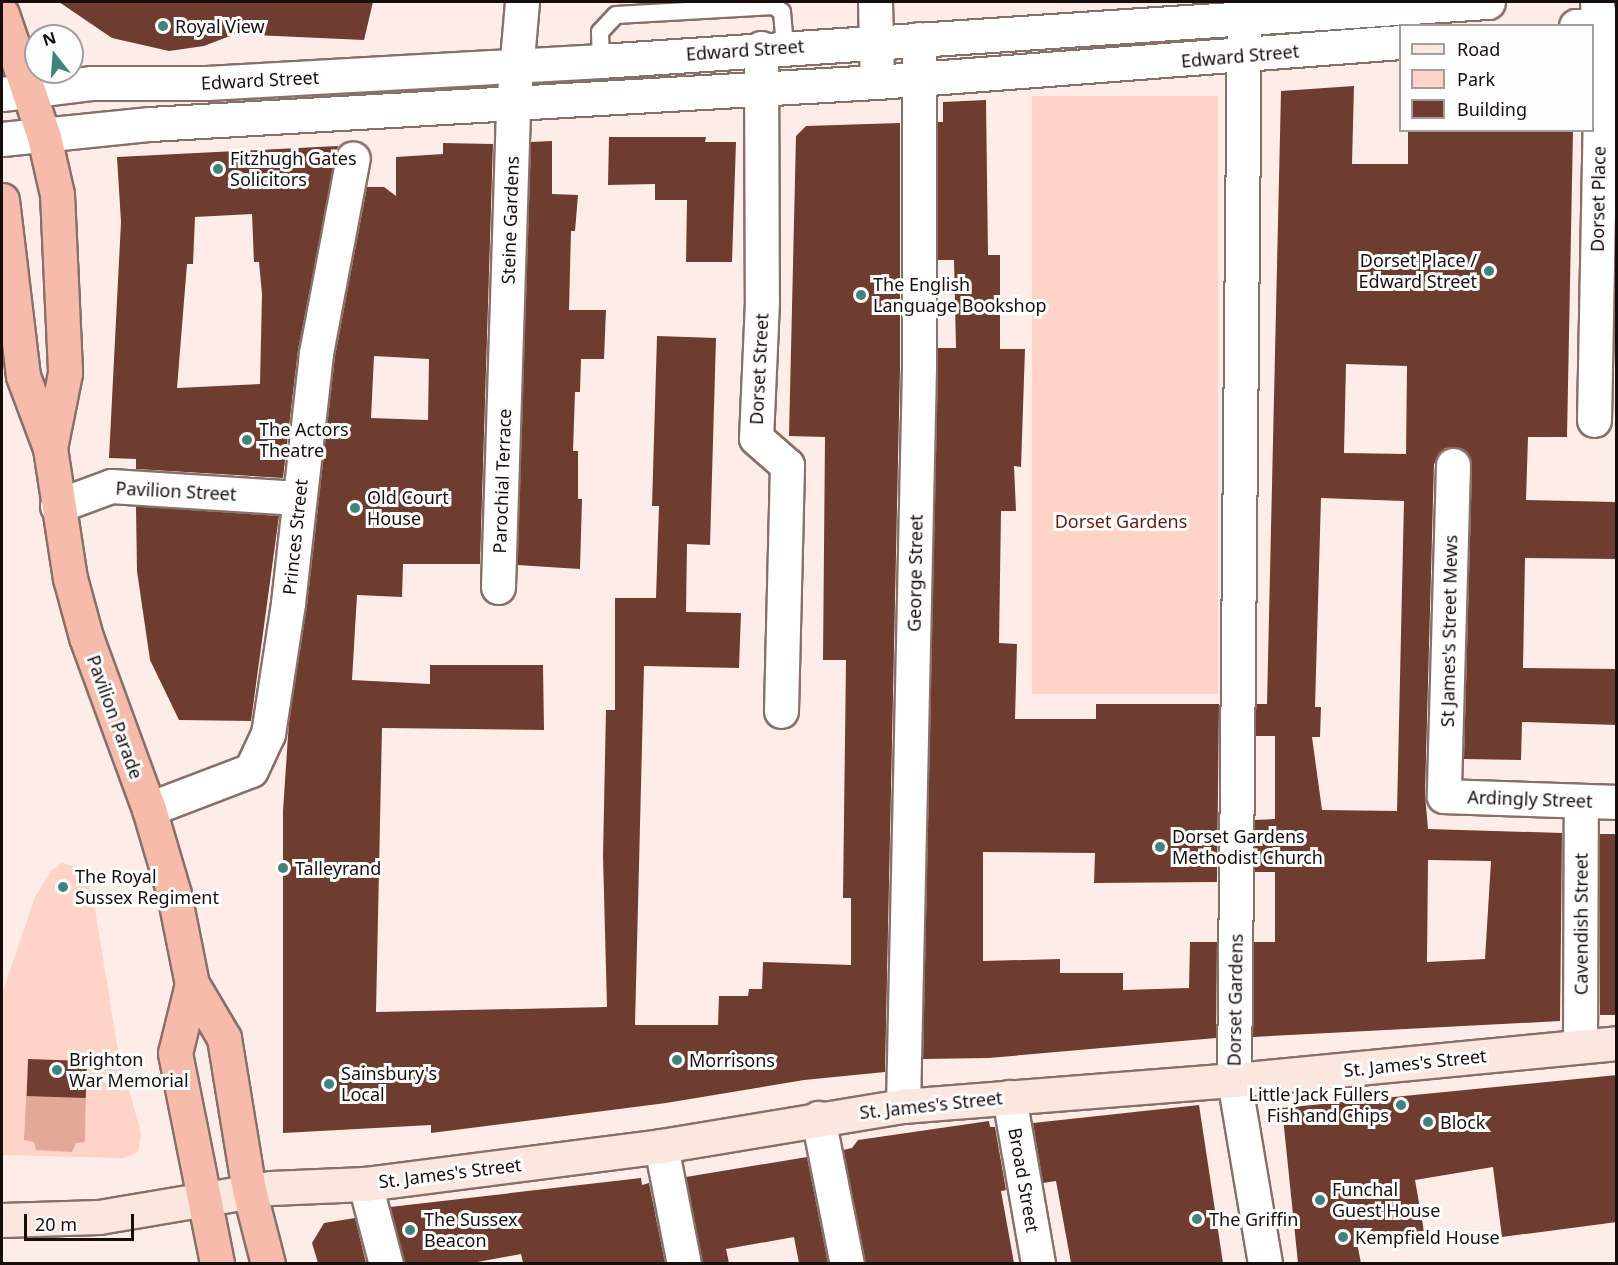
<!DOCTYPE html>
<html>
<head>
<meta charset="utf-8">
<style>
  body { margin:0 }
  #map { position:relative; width:1618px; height:1265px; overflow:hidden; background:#fdece8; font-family:"Noto Sans",sans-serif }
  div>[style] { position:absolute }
  .green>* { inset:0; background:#ffd3c8; transform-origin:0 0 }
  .water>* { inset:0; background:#e4a899 }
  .building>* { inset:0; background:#6f3c30; transform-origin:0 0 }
  .roads { filter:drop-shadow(2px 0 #88706a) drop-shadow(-2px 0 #88706a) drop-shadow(0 2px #88706a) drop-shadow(0 -2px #88706a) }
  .service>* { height:16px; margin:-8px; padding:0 8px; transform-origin:8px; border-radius:8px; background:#fff }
  .minor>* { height:33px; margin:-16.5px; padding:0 16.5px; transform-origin:16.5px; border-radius:16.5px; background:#fff }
  .tertiary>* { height:33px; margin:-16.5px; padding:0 16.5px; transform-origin:16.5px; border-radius:16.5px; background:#fff }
  .secondary>* { height:33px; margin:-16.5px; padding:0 16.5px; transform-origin:16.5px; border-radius:16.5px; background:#fce6e0 }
  .trunk>* { height:33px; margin:-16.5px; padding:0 16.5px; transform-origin:16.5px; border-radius:16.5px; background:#f7bbac }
  .dots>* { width:16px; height:16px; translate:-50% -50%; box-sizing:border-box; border:3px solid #fefefe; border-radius:50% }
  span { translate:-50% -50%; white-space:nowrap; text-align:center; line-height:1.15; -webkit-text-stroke:6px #fefefe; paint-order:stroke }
  .poi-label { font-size:18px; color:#170e0c }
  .left { translate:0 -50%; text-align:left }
  .right { translate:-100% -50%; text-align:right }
  .street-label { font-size:18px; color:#170e0c }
  .park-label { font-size:18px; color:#631d0d }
  .frame { position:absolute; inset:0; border:3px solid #170e0c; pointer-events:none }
  .legend { position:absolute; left:1399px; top:24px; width:195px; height:108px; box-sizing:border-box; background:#fefefe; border:2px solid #a29e9d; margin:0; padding:8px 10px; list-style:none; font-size:18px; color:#170e0c }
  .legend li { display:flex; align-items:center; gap:12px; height:30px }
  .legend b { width:30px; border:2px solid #a29e9d }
  .north { position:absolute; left:24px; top:24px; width:60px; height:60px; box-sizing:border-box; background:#fefefe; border:2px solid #a29e9d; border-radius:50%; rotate:343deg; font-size:16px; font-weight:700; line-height:24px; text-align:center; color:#170e0c }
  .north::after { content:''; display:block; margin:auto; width:21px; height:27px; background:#3e847b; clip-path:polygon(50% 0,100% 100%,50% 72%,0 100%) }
  .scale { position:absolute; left:24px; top:1214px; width:110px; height:27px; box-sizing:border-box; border:3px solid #170e0c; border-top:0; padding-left:8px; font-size:18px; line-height:21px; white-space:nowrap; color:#170e0c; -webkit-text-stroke:4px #fefefe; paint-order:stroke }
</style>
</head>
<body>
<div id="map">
  <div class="green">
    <div style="left:1218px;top:96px;width:598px;height:186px;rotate:90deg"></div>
    <div style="clip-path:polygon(62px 863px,82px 868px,93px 897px,118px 1050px,141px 1133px,138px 1152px,124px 1158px,2px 1155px,2px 994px,35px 897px,52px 870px)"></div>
  </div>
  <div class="water">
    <div style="clip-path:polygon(27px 1079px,86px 1081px,85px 1142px,76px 1143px,72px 1152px,36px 1150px,34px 1142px,24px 1140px)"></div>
  </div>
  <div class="building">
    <div style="clip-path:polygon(59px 2px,373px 2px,364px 40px,235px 34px,204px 46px,169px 51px,112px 38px)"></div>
    <div style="clip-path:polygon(evenodd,1354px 86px,1352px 164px,1408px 164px,1408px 130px,1573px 130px,1567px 437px,1528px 437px,1526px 500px,1617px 502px,1617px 559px,1525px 558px,1523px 668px,1617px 669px,1617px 725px,1522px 722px,1521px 760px,1464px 759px,1472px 466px,1463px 449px,1445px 448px,1434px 464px,1425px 795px,1428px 829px,1562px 833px,1560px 1021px,1253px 1037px,1254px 942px,1275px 942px,1275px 872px,1255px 872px,1255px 820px,1275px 819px,1275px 736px,1256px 736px,1256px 704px,1267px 704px,1281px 91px,1354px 86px,1346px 364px,1407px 366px,1406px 454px,1344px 453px,1346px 364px,1354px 86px,1321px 498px,1404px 501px,1397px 811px,1322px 810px,1312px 737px,1320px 737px,1321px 707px,1315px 707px,1321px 498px,1354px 86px,1428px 860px,1491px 861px,1485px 959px,1427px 962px,1428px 860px)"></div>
    <div style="clip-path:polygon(986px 100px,988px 255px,1000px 255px,1000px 349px,1025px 349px,1021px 467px,1014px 466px,1016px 511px,1001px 511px,999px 643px,1017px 644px,1015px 719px,1096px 719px,1096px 704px,1219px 704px,1217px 882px,1094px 883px,1095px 853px,983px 852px,983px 961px,1060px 959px,1060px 973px,1123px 973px,1123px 990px,1189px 988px,1190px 942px,1217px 942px,1216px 1038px,989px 1058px,923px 1059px,938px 348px,956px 348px,954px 260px,938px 260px,938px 122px,943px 122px,943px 102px)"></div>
    <div style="clip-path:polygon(evenodd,900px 123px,900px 368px,885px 1072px,804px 1080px,666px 1103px,431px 1133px,431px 1125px,283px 1133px,283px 811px,289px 721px,307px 605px,335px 356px,367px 187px,384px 187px,396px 196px,396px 157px,443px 154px,443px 143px,493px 144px,480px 564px,403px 564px,402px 597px,357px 595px,352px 680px,430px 684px,430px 665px,543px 665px,544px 730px,382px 728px,376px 1012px,607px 1007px,603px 856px,606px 710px,615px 710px,615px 598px,656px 598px,659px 506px,652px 506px,657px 336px,716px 338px,710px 545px,687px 544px,686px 612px,741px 613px,739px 668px,644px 666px,635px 1025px,718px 1025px,719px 996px,748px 996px,749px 989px,762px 989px,763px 962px,851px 965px,851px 898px,843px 898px,846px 660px,823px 660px,825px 437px,789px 436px,796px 136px,806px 126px,900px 123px,374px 356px,429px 359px,428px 420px,371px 418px,374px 356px)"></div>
    <div style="clip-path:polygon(609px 137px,706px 137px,705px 142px,736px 142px,732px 262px,686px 262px,687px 200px,655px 200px,655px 184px,608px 185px)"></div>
    <div style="clip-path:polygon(552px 141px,552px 194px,578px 195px,575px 231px,571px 231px,569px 310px,606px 310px,604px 359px,581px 359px,580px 392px,575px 392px,573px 451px,578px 451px,578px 499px,582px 499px,580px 569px,517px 565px,531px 142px)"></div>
    <div style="clip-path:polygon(evenodd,338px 146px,298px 350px,283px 478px,136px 469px,136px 459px,109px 458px,121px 222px,117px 157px,338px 146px,252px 214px,254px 262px,259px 262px,262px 294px,260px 384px,177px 388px,187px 264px,193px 264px,195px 217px,252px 214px)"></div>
    <div style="clip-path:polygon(136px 506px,279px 516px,251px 721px,179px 720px,150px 660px,137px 571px)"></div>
    <div style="left:1600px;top:834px;width:17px;height:181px"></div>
    <div style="left:28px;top:1059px;width:59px;height:37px;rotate:2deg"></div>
    <div style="clip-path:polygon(1617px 1075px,1617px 1222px,1502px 1237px,1493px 1167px,1415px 1180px,1424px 1231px,1357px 1243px,1361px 1263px,1298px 1263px,1282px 1108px)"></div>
    <div style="clip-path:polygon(1199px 1105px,1223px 1263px,1071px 1263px,1056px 1181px,1043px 1183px,1033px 1123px)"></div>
    <div style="clip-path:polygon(989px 1121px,990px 1127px,995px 1127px,1006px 1190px,1001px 1191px,1014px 1263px,865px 1263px,843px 1150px,852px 1148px,858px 1140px)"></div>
    <div style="clip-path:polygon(807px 1157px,828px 1263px,799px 1263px,794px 1237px,726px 1249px,729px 1263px,702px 1263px,686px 1177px)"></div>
    <div style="clip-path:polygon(641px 1178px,642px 1185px,649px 1183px,665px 1263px,523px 1263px,521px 1254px,472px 1263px,404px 1263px,390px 1207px)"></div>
    <div style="clip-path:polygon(355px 1218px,366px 1263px,318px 1263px,312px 1243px,324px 1223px)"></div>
  </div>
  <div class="roads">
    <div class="service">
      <div style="left:601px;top:61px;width:29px;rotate:-92deg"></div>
      <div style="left:600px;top:32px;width:23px;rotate:-47deg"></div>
      <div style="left:616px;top:15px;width:158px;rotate:-3.3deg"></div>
      <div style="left:774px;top:6px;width:10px;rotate:37deg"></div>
      <div style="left:782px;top:12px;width:35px;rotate:85deg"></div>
    </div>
    <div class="minor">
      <div style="left:875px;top:2px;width:80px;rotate:88.6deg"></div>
      <div style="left:1244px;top:19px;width:1061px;rotate:90.54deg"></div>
      <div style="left:1234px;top:1080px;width:187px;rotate:80.4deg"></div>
      <div style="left:761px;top:48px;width:253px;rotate:89.8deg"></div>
      <div style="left:762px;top:301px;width:137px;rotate:92.5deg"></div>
      <div style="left:756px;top:438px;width:41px;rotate:41.1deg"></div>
      <div style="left:787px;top:465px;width:246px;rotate:91.4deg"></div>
      <div style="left:1594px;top:420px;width:363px;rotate:-88.9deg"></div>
      <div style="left:1601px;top:57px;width:55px;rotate:-94.2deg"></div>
      <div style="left:1453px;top:465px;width:331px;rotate:91.6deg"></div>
      <div style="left:1444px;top:796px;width:172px;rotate:2deg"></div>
      <div style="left:57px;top:506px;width:58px;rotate:-20.3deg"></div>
      <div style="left:111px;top:486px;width:187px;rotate:3.7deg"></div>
      <div style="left:498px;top:587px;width:482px;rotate:-88.2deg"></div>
      <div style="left:513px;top:105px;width:103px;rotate:-85deg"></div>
      <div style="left:149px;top:809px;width:109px;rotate:-20.9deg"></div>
      <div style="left:251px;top:770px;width:40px;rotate:-65deg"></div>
      <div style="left:268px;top:734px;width:133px;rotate:-81.3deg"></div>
      <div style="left:288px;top:603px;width:252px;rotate:-83.6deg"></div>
      <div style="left:316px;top:353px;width:198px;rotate:-79.3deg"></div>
      <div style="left:1580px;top:1046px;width:245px;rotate:-89.8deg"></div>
      <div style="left:1009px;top:1097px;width:169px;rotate:80.1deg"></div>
      <div style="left:903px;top:1106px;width:738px;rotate:-88.76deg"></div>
      <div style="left:919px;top:368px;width:329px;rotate:-90deg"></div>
      <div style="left:818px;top:1118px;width:149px;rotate:78.8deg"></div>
      <div style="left:661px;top:1146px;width:120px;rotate:79deg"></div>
      <div style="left:365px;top:1184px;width:83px;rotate:75.3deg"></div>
    </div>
    <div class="tertiary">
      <div style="left:1576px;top:26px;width:40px;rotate:-4.3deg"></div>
      <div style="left:2px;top:94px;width:91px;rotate:-7deg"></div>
      <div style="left:92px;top:83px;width:115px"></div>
      <div style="left:207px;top:83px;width:395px;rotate:-3.2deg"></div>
      <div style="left:601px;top:61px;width:889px;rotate:-3.81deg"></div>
      <div style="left:2px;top:139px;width:149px;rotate:-5.8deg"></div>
      <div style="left:150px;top:124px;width:728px;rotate:-3.31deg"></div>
      <div style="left:877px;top:82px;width:525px;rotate:-4.37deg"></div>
    </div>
    <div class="secondary">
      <div style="left:2px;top:1220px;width:97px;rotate:-1.8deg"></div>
      <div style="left:99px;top:1217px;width:174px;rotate:-9.6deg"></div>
      <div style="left:271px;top:1188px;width:94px;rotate:-2.4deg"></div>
      <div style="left:365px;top:1184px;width:298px;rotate:-7.3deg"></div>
      <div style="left:661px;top:1146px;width:245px;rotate:-9.4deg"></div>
      <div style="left:903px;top:1106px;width:332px;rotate:-4.5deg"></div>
      <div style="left:1234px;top:1080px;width:384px;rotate:-5.5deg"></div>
    </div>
    <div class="trunk">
      <div style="left:2px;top:14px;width:130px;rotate:71.1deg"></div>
      <div style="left:44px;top:137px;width:58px;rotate:77.2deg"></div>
      <div style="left:57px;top:194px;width:179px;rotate:87.4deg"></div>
      <div style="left:65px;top:373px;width:76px;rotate:101.3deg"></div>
      <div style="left:2px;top:200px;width:177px;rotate:83.2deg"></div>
      <div style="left:23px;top:376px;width:77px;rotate:69.4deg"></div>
      <div style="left:50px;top:448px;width:132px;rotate:81.3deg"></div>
      <div style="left:70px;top:578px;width:61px;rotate:74.8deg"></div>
      <div style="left:86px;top:637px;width:183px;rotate:69.9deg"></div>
      <div style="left:149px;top:809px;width:89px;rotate:73.6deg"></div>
      <div style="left:174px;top:894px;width:92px;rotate:78.7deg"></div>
      <div style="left:192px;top:984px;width:63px;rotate:59.3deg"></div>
      <div style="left:224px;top:1038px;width:154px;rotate:80.7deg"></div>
      <div style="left:249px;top:1190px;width:76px;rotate:75.6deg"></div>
      <div style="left:192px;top:984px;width:71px;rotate:103.8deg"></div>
      <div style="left:175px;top:1053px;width:215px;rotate:78.7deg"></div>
    </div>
  </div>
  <div class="dots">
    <div style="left:163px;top:26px;background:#3e847b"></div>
    <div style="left:218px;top:169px;background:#3e847b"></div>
    <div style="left:1489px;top:271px;background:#3e847b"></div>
    <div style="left:861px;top:295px;background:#3e847b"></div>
    <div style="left:247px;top:440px;background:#3e847b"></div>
    <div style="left:355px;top:508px;background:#3e847b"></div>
    <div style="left:1160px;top:847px;background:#3e847b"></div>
    <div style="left:283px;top:868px;background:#3e847b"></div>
    <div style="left:63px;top:887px;background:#3e847b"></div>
    <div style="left:677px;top:1060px;background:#3e847b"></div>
    <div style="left:57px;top:1070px;background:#3e847b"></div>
    <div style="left:329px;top:1084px;background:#3e847b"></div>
    <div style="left:1401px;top:1105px;background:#3e847b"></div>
    <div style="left:1428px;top:1122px;background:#3e847b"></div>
    <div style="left:1320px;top:1200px;background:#3e847b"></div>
    <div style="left:1197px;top:1219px;background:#3e847b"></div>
    <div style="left:410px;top:1230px;background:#3e847b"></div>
    <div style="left:1343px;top:1237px;background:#3e847b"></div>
  </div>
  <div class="poi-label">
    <span class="left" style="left:175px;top:26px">Royal View</span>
    <span class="left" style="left:230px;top:169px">Fitzhugh Gates<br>Solicitors</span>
    <span class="right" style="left:1477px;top:271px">Dorset Place /<br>Edward Street</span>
    <span class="left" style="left:873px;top:295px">The English<br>Language Bookshop</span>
    <span class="left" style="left:259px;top:440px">The Actors<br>Theatre</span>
    <span class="left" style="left:367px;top:508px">Old Court<br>House</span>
    <span class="left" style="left:1172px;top:847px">Dorset Gardens<br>Methodist Church</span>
    <span class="left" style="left:295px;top:868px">Talleyrand</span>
    <span class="left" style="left:75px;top:887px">The Royal<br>Sussex Regiment</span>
    <span class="left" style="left:69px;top:1070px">Brighton<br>War Memorial</span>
    <span class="left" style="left:689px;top:1060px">Morrisons</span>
    <span class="left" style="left:341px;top:1084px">Sainsbury's<br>Local</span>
    <span class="right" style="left:1389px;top:1105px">Little Jack Fullers<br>Fish and Chips</span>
    <span class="left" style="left:1440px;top:1122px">Block</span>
    <span class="left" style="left:1332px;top:1200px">Funchal<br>Guest House</span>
    <span class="left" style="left:1209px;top:1219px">The Griffin</span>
    <span class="left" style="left:424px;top:1230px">The Sussex<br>Beacon</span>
    <span class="left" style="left:1355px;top:1237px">Kempfield House</span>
  </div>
  <div class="street-label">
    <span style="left:745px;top:50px;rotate:-4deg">Edward Street</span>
    <span style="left:1240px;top:56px;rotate:-5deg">Edward Street</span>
    <span style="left:260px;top:80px;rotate:-3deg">Edward Street</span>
    <span style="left:1598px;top:199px;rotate:-89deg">Dorset Place</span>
    <span style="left:510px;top:220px;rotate:-88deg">Steine Gardens</span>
    <span style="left:759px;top:369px;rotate:-87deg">Dorset Street</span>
    <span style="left:502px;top:481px;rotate:-88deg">Parochial Terrace</span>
    <span style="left:176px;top:491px;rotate:3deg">Pavilion Street</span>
    <span style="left:295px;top:537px;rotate:-84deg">Princes Street</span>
    <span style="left:915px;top:573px;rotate:-89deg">George Street</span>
    <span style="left:1449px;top:631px;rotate:-89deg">St James's Street Mews</span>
    <span style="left:115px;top:717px;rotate:70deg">Pavilion Parade</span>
    <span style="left:1530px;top:799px;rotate:2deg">Ardingly Street</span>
    <span style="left:1581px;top:924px;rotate:-90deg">Cavendish Street</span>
    <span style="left:1235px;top:1000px;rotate:-89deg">Dorset Gardens</span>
    <span style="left:1415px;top:1063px;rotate:-6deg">St. James's Street</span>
    <span style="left:931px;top:1105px;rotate:-6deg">St. James's Street</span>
    <span style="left:450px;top:1173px;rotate:-7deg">St. James's Street</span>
    <span style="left:1024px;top:1180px;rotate:80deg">Broad Street</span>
  </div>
  <div class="park-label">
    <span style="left:1121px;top:521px">Dorset Gardens</span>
  </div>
  <div class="frame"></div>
  <ul class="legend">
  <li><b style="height:8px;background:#fce6e0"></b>Road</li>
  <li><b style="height:16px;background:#ffd3c8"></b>Park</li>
  <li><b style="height:16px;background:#6f3c30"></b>Building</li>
  </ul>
  <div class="north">N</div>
  <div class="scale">20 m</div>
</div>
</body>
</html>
